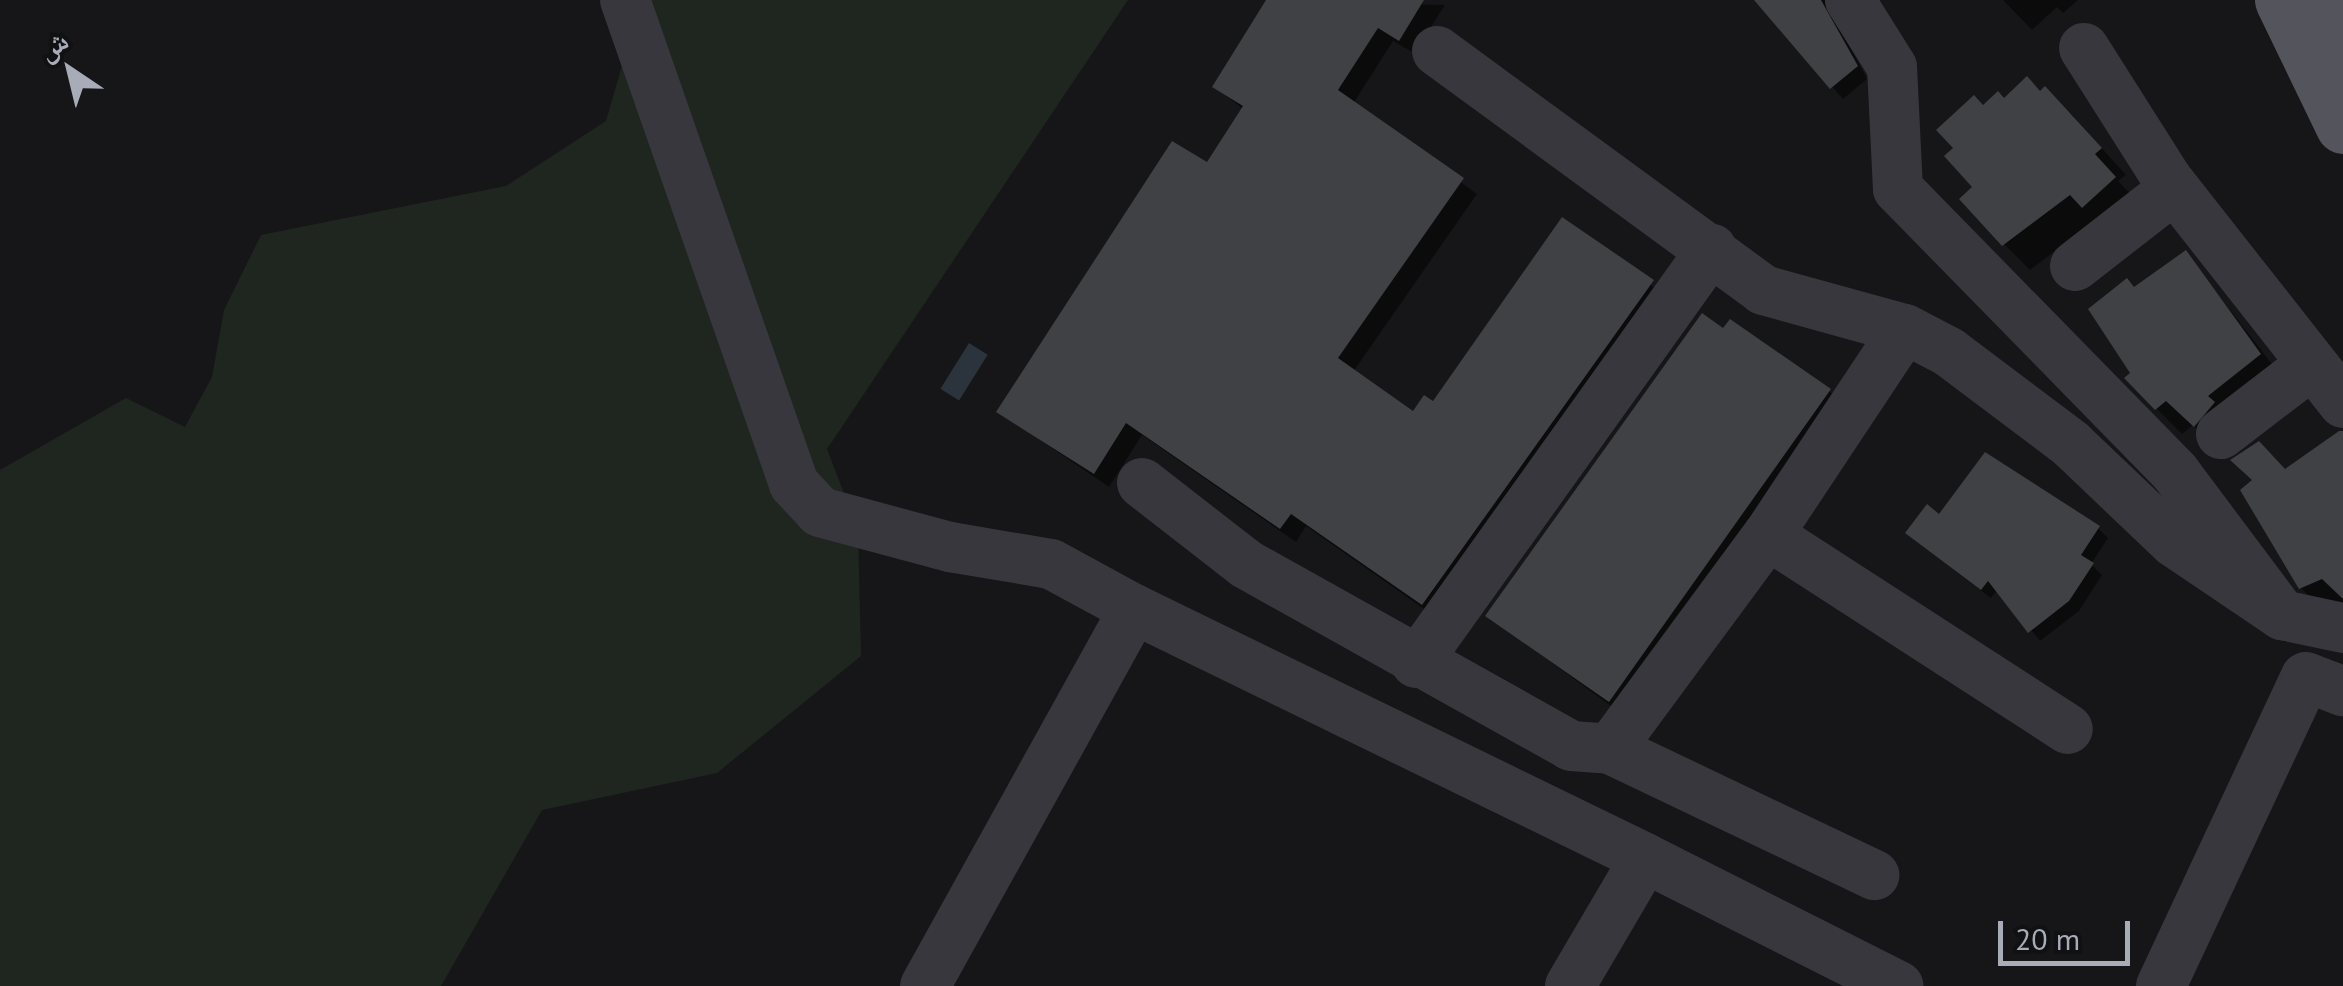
<!DOCTYPE html>
<html>
<head>
<meta charset="utf-8">
<style>
  body { margin:0 }
  #map { position:relative; width:2343px; height:986px; overflow:hidden; background:#161618; font-family:"PT Sans","Noto Naskh Arabic",sans-serif }
  div>[style] { position:absolute }
  .green>* { inset:0; background:#1e261f }
  .water>* { inset:0; background:#2b343c; transform-origin:0 0 }
  .shadow>* { inset:0; background:#0007 }
  .building>* { inset:0; background:#404145 }
  .minor>* { height:50px; margin:-25px; padding:0 25px; transform-origin:25px; border-radius:25px; background:#37373d }
  .primary>* { height:55px; margin:-27.5px; padding:0 27.5px; transform-origin:27.5px; border-radius:27.5px; background:#53545c }
  span { translate:-50% -50%; white-space:nowrap; text-align:center; line-height:1.15; -webkit-text-stroke:10px #111113; paint-order:stroke }
  .north { position:absolute; left:20px; top:20px; width:100px; height:100px; -webkit-text-stroke:8px #111113; paint-order:stroke; rotate:325deg; font-size:28px; font-weight:700; line-height:40px; text-align:center; color:#a7acb8 }
  .north::after { content:''; display:block; margin:auto; width:35px; height:45px; background:#a7acb8; clip-path:polygon(50% 0,100% 100%,50% 72%,0 100%) }
  .scale { position:absolute; left:1998px; top:921px; width:132px; height:45px; box-sizing:border-box; border:5px solid #a7acb8; border-top:0; padding-left:12px; font-size:30px; line-height:35px; white-space:nowrap; color:#a7acb8; -webkit-text-stroke:8px #111113; paint-order:stroke }
</style>
</head>
<body>
<div id="map">
  <div class="green">
    <div style="clip-path:polygon(641px 0,1128px 0,827px 449px,858px 530px,861px 656px,717px 773px,542px 810px,441px 986px,0 986px,0 470px,126px 398px,185px 427px,212px 377px,224px 310px,261px 235px,506px 186px,606px 121px)"></div>
  </div>
  <div class="water">
    <div style="left:969px;top:343px;width:22px;height:54px;rotate:32deg"></div>
  </div>
  <div class="shadow">
    <div style="clip-path:polygon(1272px 0,1445px 5px,1414px 53px,1393px 41px,1353px 104px,1477px 194px,1353px 372px,1414px 414px,1433px 405px,1563px 220px,1667px 297px,1437px 618px,1306px 526px,1296px 542px,1142px 435px,1109px 487px,999px 412px,1208px 166px,1243px 109px,1215px 87px)"></div>
    <div style="clip-path:polygon(1767px 0,1826px 0,1867px 79px,1843px 99px,1761px 5px)"></div>
    <div style="clip-path:polygon(2003px 0,2078px 0,2063px 13px,2057px 7px,2032px 30px)"></div>
    <div style="clip-path:polygon(2040px 94px,2071px 114px,2126px 175px,2118px 181px,2140px 204px,2097px 219px,2030px 270px,2004px 244px,1976px 188px,1983px 108px)"></div>
    <div style="clip-path:polygon(2186px 253px,2285px 381px,2221px 451px,2193px 425px,2182px 434px,2127px 379px,2134px 374px,2135px 290px)"></div>
    <div style="clip-path:polygon(1724px 331px,1829px 391px,1845px 407px,1626px 717px,1488px 616px)"></div>
    <div style="clip-path:polygon(2343px 432px,2343px 604px,2325px 612px,2301px 588px,2285px 471px)"></div>
    <div style="clip-path:polygon(1939px 517px,2098px 528px,2108px 538px,2091px 564px,2102px 575px,2079px 611px,2040px 641px,1998px 589px,1991px 598px,1917px 542px)"></div>
  </div>
  <div class="building">
    <div style="clip-path:polygon(1266px 0,1424px 0,1399px 41px,1378px 28px,1338px 90px,1464px 178px,1338px 358px,1413px 411px,1424px 395px,1433px 401px,1562px 217px,1654px 280px,1422px 605px,1291px 514px,1280px 529px,1126px 423px,1094px 474px,996px 412px,1172px 141px,1207px 162px,1243px 106px,1212px 87px)"></div>
    <div style="clip-path:polygon(1754px 0,1821px 0,1858px 66px,1830px 89px)"></div>
    <div style="clip-path:polygon(2027px 76px,2040px 91px,2045px 86px,2102px 148px,2095px 154px,2116px 177px,2082px 208px,2070px 195px,2002px 246px,1959px 199px,1972px 187px,1944px 156px,1953px 148px,1936px 130px,1974px 95px,1983px 105px,1998px 91px,2004px 98px)"></div>
    <div style="clip-path:polygon(2186px 250px,2261px 354px,2208px 396px,2215px 402px,2194px 427px,2166px 401px,2155px 410px,2124px 378px,2130px 373px,2088px 309px,2127px 278px,2134px 287px)"></div>
    <div style="clip-path:polygon(1702px 313px,1723px 328px,1730px 319px,1831px 389px,1609px 702px,1485px 616px)"></div>
    <div style="clip-path:polygon(2339px 431px,2343px 431px,2343px 599px,2322px 579px,2299px 589px,2240px 490px,2252px 480px,2230px 460px,2259px 441px,2285px 469px)"></div>
    <div style="clip-path:polygon(1985px 452px,2100px 526px,2081px 555px,2094px 563px,2069px 601px,2028px 633px,1988px 581px,1981px 590px,1905px 533px,1927px 504px,1939px 514px)"></div>
  </div>
  <div class="minor">
    <div style="left:625px;top:0;width:513px;rotate:70.75deg"></div>
    <div style="left:794px;top:484px;width:38px;rotate:47deg"></div>
    <div style="left:820px;top:512px;width:135px;rotate:15.1deg"></div>
    <div style="left:950px;top:547px;width:102px;rotate:9.6deg"></div>
    <div style="left:1051px;top:564px;width:94px;rotate:28.5deg"></div>
    <div style="left:1134px;top:609px;width:431px;rotate:119deg"></div>
    <div style="left:1850px;top:0;width:79px;rotate:57.9deg"></div>
    <div style="left:1892px;top:67px;width:122px;rotate:87.2deg"></div>
    <div style="left:1898px;top:189px;width:396px;rotate:45.6deg"></div>
    <div style="left:2175px;top:472px;width:179px;rotate:53.2deg"></div>
    <div style="left:2282px;top:615px;width:62px;rotate:12deg"></div>
    <div style="left:2084px;top:48px;width:155px;rotate:57.6deg"></div>
    <div style="left:2167px;top:179px;width:285px;rotate:51.8deg"></div>
    <div style="left:1437px;top:51px;width:404px;rotate:36.2deg"></div>
    <div style="left:1763px;top:290px;width:147px;rotate:15.4deg"></div>
    <div style="left:1905px;top:329px;width:50px;rotate:27.6deg"></div>
    <div style="left:1949px;top:352px;width:153px;rotate:37deg"></div>
    <div style="left:2071px;top:444px;width:142px;rotate:43.6deg"></div>
    <div style="left:2174px;top:542px;width:130px;rotate:34.1deg"></div>
    <div style="left:2075px;top:266px;width:125px;rotate:-37.9deg"></div>
    <div style="left:2221px;top:434px;width:113px;rotate:-37.5deg"></div>
    <div style="left:1142px;top:483px;width:132px;rotate:37.9deg"></div>
    <div style="left:1246px;top:564px;width:372px;rotate:29.2deg"></div>
    <div style="left:1571px;top:746px;width:39px;rotate:4deg"></div>
    <div style="left:1610px;top:749px;width:293px;rotate:25.5deg"></div>
    <div style="left:1768px;top:535px;width:357px;rotate:32.9deg"></div>
    <div style="left:1134px;top:609px;width:568px;rotate:25.98deg"></div>
    <div style="left:1416px;top:663px;width:509px;rotate:-54.44deg"></div>
    <div style="left:1610px;top:749px;width:266px;rotate:-53.6deg"></div>
    <div style="left:1768px;top:535px;width:247px;rotate:-56.4deg"></div>
    <div style="left:1570px;top:986px;width:148px;rotate:-59.6deg"></div>
    <div style="left:1645px;top:858px;width:284px;rotate:26.8deg"></div>
    <div style="left:2161px;top:986px;width:341px;rotate:-64.9deg"></div>
    <div style="left:2306px;top:677px;width:40px;rotate:21deg"></div>
  </div>
  <div class="primary">
    <div style="left:2282px;top:0;width:140px;rotate:64.2deg"></div>
    <div style="left:2327px;top:0;width:47px;rotate:70deg"></div>
  </div>
  <div class="north">ش</div>
  <div class="scale">20 m</div>
</div>
</body>
</html>
